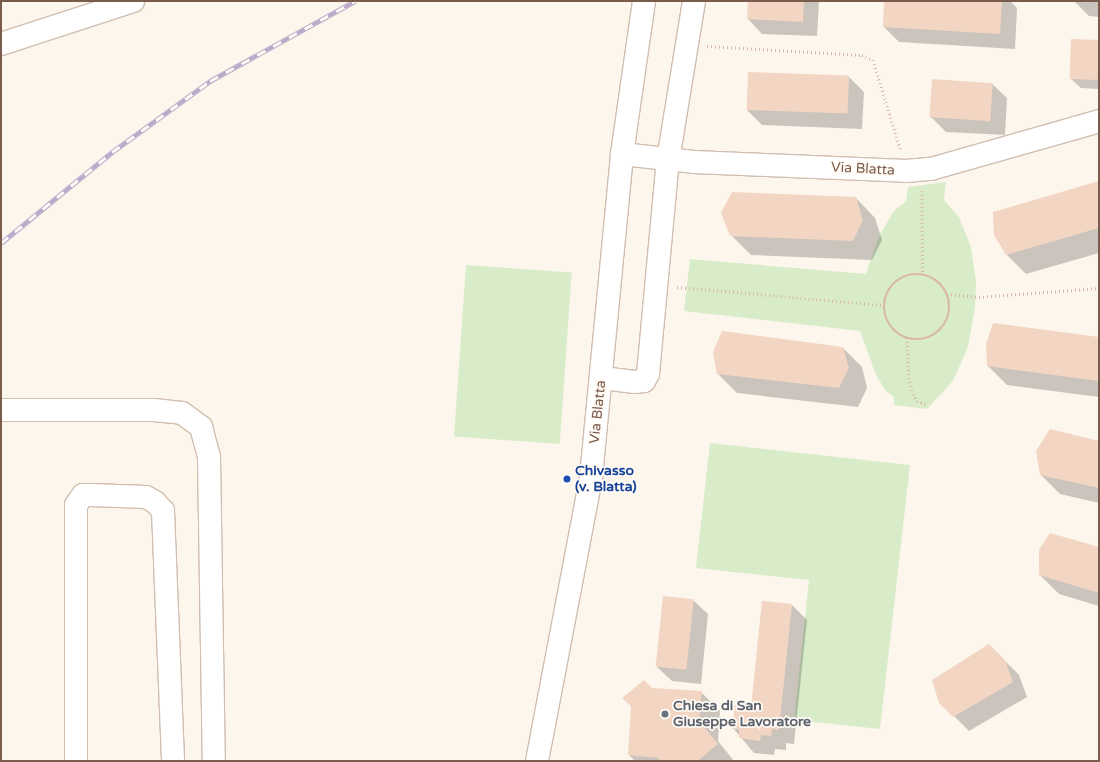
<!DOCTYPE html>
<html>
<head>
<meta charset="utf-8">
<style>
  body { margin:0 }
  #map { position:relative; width:1100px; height:762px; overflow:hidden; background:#fdf6ec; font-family:"Varela Round",sans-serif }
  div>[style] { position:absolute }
  .green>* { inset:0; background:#d8ecc9; transform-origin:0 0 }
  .shadow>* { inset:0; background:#0003 }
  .building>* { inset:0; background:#f3d5c3; transform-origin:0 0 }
  .path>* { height:2.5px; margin-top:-1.25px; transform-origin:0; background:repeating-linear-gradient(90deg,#d9b8a5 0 1px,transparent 0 4px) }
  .path>.ring { margin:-1.25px; padding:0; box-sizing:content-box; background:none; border:2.5px solid #d9b8a5; border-radius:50% }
  .roads { filter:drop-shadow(1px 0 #d1beb0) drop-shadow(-1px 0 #d1beb0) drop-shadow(0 1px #d1beb0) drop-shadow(0 -1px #d1beb0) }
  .minor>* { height:22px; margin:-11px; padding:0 11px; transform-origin:11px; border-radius:11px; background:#fff }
  .rail>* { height:4.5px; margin-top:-2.25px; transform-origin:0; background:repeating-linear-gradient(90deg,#fffaf3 0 9px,#b9a8c9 0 18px); box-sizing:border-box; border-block:1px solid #b9a8c9 }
  .dots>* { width:11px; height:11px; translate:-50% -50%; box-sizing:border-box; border:2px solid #fffaf3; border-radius:50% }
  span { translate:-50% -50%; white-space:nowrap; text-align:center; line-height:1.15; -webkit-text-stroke:3.5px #fffaf3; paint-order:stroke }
  .street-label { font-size:14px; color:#7a5c4d }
  .transit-label { font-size:14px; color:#164399; font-weight:700 }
  .left { translate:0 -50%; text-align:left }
  .worship-label { font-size:14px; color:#5b616d; font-weight:700 }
  .frame { position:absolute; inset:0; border:2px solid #7a5c4d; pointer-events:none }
</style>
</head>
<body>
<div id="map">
  <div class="green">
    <div style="clip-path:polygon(946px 182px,944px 200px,959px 217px,971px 247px,976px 281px,975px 308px,968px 347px,953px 381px,927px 409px,894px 405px,894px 397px,885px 390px,876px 375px,860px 331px,684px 311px,690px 259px,866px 274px,880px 234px,894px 211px,906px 201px,908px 187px)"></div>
    <div style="left:466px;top:265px;width:106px;height:172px;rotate:4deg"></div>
    <div style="clip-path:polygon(710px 443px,910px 465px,880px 729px,794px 720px,809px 580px,696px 568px)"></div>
  </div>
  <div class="shadow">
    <div style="clip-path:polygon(749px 1px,819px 1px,817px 36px,762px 34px,748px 19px)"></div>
    <div style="clip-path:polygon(885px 1px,1010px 1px,1017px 8px,1015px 49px,899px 42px,884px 27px)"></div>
    <div style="clip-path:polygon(1074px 1px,1099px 1px,1099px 17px,1089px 16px)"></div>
    <div style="clip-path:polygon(1099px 41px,1099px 89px,1081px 88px,1071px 79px)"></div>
    <div style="clip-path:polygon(749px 73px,849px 77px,864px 92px,862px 129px,762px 125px,747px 110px)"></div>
    <div style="clip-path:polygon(992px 84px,1007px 98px,1005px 135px,946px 132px,931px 117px)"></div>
    <div style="clip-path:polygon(1099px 182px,1099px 253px,1026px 274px,1007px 255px)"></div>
    <div style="clip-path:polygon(856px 198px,875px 218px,882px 240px,872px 260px,751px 255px,731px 235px)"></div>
    <div style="clip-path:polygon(1099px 338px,1099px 397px,1007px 385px,988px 366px)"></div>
    <div style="clip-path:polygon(843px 348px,862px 367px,867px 388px,858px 407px,737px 393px,718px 374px)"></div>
    <div style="clip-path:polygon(1099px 442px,1099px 503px,1060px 494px,1041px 475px)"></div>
    <div style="clip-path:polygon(1099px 548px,1099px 606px,1059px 594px,1040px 575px)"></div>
    <div style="clip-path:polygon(693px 600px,708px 614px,701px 684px,672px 681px,657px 667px)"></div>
    <div style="clip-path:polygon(792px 605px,807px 620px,794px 744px,786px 743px,786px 750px,775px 749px,774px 755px,754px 753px,733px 728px,752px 708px)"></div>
    <div style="clip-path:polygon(1004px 660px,1019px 675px,1027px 697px,969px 731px,940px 702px)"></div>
    <div style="clip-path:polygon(652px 689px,701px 692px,720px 711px,718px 741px,734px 761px,635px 761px,629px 755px,632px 707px)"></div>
  </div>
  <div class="building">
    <div style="clip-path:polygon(748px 1px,804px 1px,803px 22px,747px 19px)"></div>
    <div style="clip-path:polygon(884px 1px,1002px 1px,1000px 34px,883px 27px)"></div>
    <div style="left:1071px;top:39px;width:28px;height:40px;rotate:2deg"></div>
    <div style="left:748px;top:72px;width:101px;height:38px;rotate:2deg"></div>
    <div style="left:932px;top:79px;width:61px;height:38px;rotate:4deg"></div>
    <div style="clip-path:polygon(1099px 181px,1099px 228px,1006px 255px,994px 235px,993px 212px)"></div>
    <div style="clip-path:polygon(732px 192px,856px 197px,863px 220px,853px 241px,730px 236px,721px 213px)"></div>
    <div style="clip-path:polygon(993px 323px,1099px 337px,1099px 381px,987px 366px,986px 344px)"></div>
    <div style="clip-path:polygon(722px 331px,843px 347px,849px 368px,839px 388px,717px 374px,713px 352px)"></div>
    <div style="clip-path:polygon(1050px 429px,1099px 441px,1099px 488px,1040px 475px,1036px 451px)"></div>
    <div style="clip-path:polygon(1050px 533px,1099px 547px,1099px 593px,1039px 575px,1039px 550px)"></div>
    <div style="left:663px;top:596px;width:31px;height:71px;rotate:6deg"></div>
    <div style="clip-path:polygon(762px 601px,792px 604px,779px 730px,772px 729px,771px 736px,761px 735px,760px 741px,739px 738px,739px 729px,732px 729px,735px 705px,751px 707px)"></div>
    <div style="clip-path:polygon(989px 644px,1005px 660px,1013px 682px,953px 717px,939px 703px,932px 680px)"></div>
    <div style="clip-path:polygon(644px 680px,652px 688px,702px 691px,699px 721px,718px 744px,698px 761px,660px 761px,658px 758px,628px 755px,631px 706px,622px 698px)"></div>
  </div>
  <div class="path">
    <div style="left:707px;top:46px;width:155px;rotate:3.3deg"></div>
    <div style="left:862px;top:55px;width:12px;rotate:24deg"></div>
    <div style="left:873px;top:60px;width:95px;rotate:72.9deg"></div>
    <div style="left:922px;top:191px;width:83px;rotate:89.3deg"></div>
    <div class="ring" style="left:884px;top:274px;width:63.5px;height:63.5px"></div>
    <div style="left:677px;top:287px;width:208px;rotate:5deg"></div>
    <div style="left:947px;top:294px;width:32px;rotate:5deg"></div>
    <div style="left:979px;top:297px;width:120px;rotate:-4.3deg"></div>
    <div style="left:907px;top:338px;width:40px;rotate:87.1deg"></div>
    <div style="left:909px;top:378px;width:16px;rotate:76deg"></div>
    <div style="left:913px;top:394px;width:8px;rotate:60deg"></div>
    <div style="left:917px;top:401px;width:9px;rotate:18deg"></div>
  </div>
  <div class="roads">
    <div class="minor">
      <div style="left:1px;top:44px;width:139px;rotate:-18deg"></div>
      <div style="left:622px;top:154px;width:72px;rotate:6.3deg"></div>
      <div style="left:694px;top:162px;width:212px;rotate:2.4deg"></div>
      <div style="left:906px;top:171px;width:25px;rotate:-5deg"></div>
      <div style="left:931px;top:169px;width:175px;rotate:-15.9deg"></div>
      <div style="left:602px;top:378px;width:33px;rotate:7deg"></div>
      <div style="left:635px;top:382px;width:9px;rotate:-6deg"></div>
      <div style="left:644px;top:381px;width:8px;rotate:-60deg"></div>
      <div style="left:648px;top:374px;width:215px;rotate:-84.7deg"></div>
      <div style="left:668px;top:160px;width:161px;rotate:-80.7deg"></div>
      <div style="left:1px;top:410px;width:153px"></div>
      <div style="left:154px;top:410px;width:28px;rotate:6deg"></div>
      <div style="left:182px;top:413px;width:24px;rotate:36deg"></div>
      <div style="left:201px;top:427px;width:31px;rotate:75deg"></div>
      <div style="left:209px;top:457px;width:304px;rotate:89.1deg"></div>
      <div style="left:76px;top:761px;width:256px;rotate:-90deg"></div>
      <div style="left:76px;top:505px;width:12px;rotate:-55deg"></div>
      <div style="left:83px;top:495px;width:8px"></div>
      <div style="left:91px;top:495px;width:55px;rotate:2.1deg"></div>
      <div style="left:146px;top:497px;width:10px;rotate:29deg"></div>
      <div style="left:155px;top:502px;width:12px;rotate:48deg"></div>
      <div style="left:163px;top:511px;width:250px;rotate:87.7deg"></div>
      <div style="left:537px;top:761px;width:289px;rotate:-79.2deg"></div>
      <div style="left:591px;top:477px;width:324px;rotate:-84.5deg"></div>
      <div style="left:622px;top:154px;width:155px;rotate:-81.8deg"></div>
    </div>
  </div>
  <div class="rail">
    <div style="left:1px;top:243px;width:144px;rotate:-39.3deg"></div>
    <div style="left:112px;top:152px;width:121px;rotate:-35.9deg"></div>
    <div style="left:210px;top:81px;width:166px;rotate:-28.9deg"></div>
  </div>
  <div class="dots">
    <div style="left:567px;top:479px;background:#1a4fb4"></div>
    <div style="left:665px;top:714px;background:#6b7280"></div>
  </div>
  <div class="street-label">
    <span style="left:863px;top:169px;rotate:3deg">Via Blatta</span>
    <span style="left:598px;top:412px;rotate:-84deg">Via Blatta</span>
  </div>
  <div class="transit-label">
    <span class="left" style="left:575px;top:479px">Chivasso<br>(v. Blatta)</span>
  </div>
  <div class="worship-label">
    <span class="left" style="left:673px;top:714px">Chiesa di San<br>Giuseppe Lavoratore</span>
  </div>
  <div class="frame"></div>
</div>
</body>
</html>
